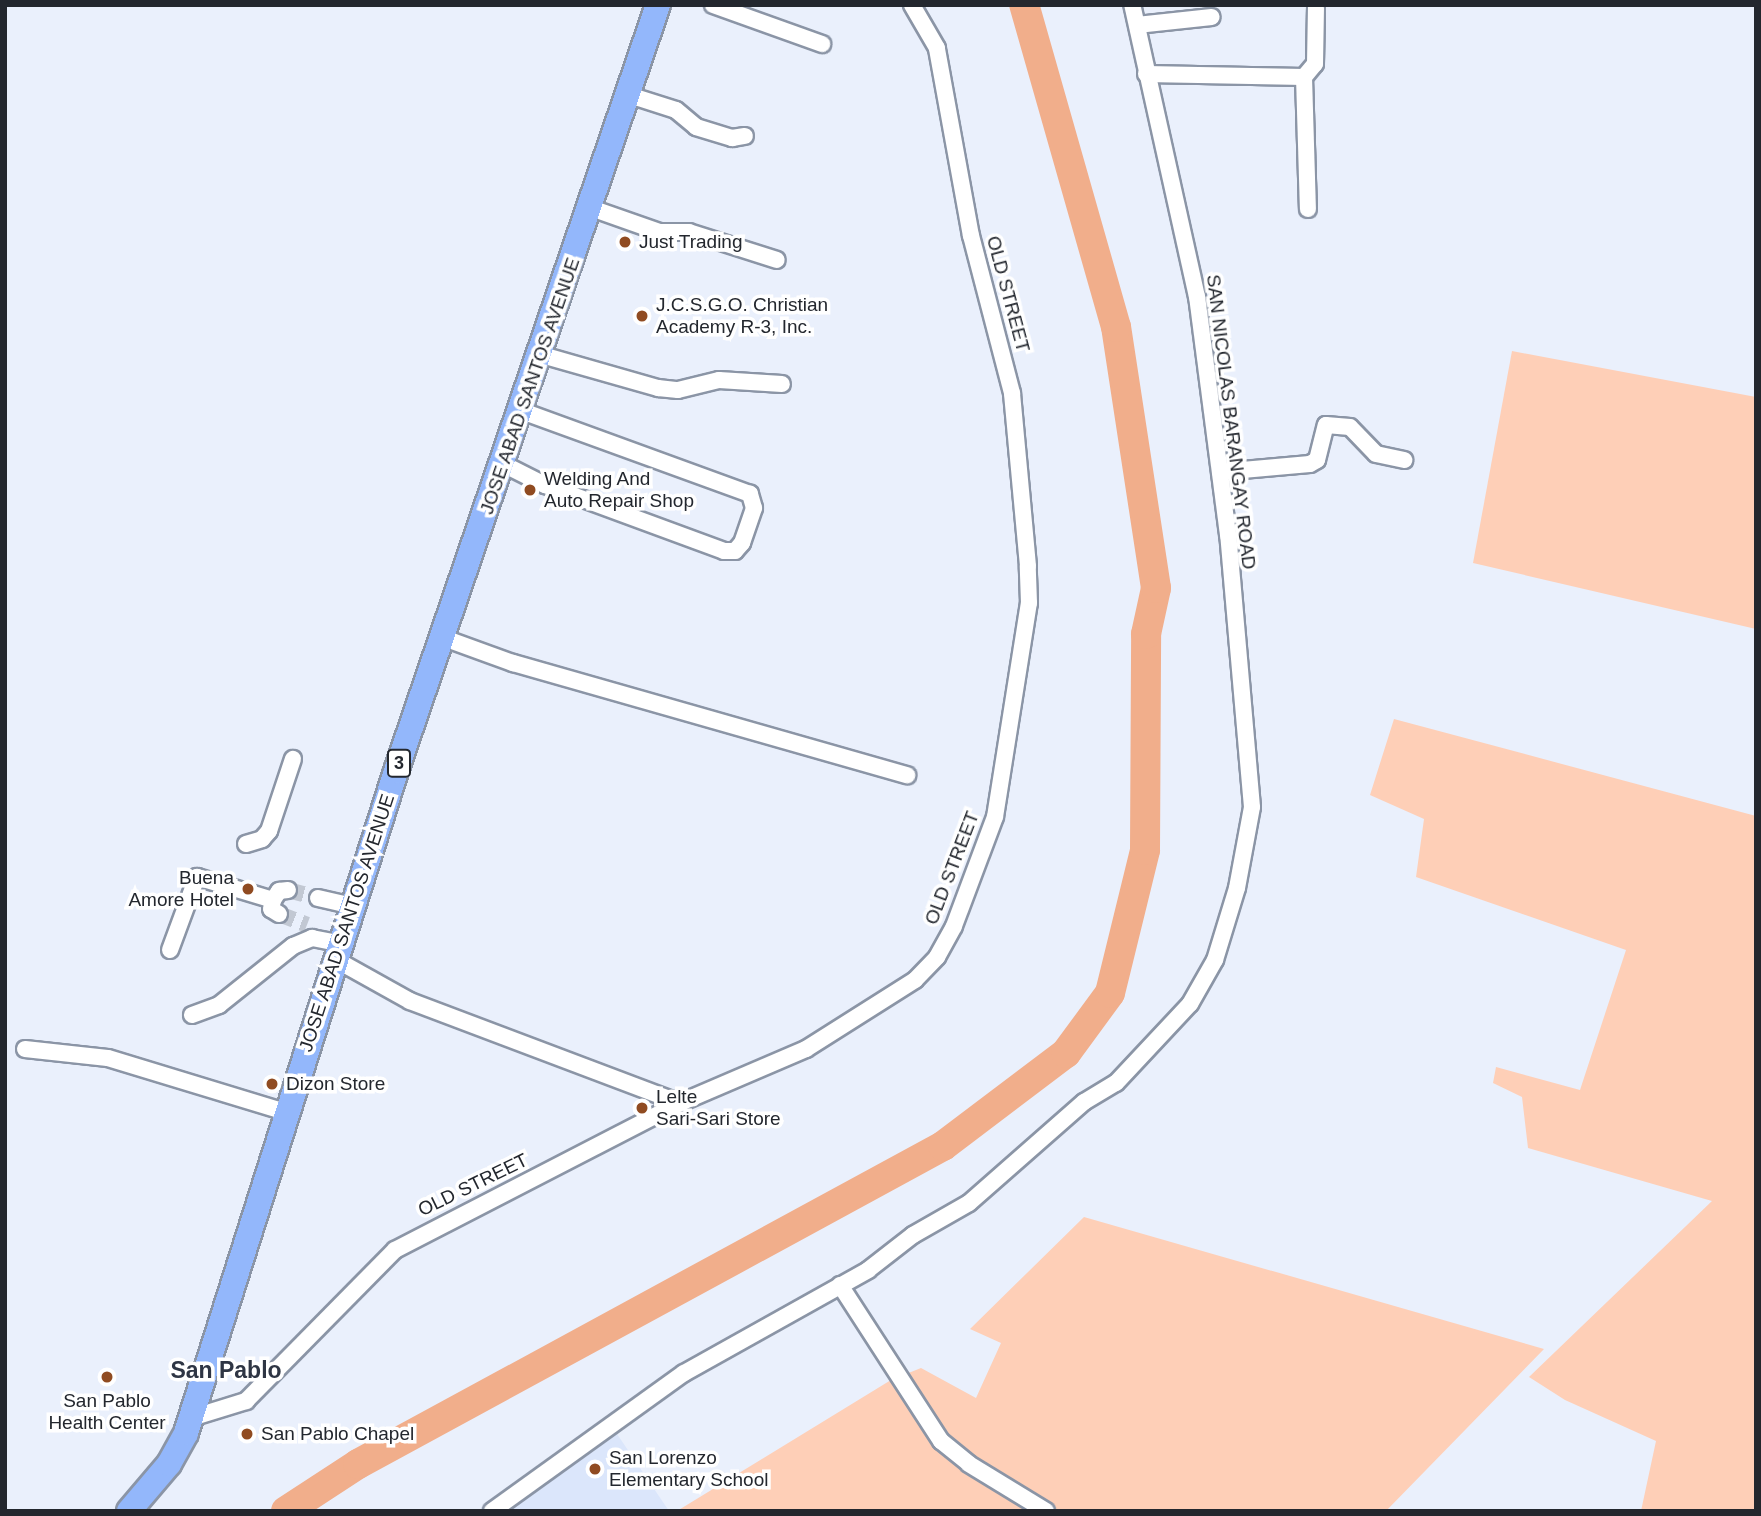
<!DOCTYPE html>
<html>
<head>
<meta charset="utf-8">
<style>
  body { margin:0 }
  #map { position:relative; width:1761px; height:1516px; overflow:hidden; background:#eaf0fc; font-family:Arial,sans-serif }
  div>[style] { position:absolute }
  .built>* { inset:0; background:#dbe6fb }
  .green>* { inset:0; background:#fecfb7 }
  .river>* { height:30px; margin:-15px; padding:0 15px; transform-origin:15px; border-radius:15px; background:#f1ae8b }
  .minor-tunnel>* { height:16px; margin-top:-8px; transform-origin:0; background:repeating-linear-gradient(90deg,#c2c8d3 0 16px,transparent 0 24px) }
  .roads { filter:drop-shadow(2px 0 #8b95a6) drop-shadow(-2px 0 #8b95a6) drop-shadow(0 2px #8b95a6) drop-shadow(0 -2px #8b95a6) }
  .minor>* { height:16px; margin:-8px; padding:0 8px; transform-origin:8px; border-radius:8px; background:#fff }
  .highway>* { height:24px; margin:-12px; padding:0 12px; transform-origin:12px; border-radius:12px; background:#93b7fb }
  .dots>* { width:19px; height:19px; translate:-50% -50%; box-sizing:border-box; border:4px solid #fff; border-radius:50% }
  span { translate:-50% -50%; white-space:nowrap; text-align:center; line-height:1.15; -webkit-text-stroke:7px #fff; paint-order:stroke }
  .shield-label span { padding:2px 5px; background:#fff; border:2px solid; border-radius:5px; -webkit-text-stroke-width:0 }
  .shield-label { font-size:18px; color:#23272e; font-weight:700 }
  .poi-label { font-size:19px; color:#23272e }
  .left { translate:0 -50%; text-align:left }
  .right { translate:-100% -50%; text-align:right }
  .street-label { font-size:19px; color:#23272e }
  .quarter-label { font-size:23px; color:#2e3544; font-weight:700 }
  .frame { position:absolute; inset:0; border:7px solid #23272e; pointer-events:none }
</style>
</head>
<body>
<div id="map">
  <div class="built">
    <div style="clip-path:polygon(613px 1428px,669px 1511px,485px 1511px)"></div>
  </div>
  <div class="green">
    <div style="clip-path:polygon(1512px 351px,1756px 397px,1756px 629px,1473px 563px)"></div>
    <div style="clip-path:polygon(1394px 719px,1756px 816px,1756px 1511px,1641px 1511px,1656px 1441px,1565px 1400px,1529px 1377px,1712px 1201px,1528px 1148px,1522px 1097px,1493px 1083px,1496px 1067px,1580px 1090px,1626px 950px,1416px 877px,1424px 819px,1370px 795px)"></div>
    <div style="clip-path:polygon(1084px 1217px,1544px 1349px,1386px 1511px,677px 1511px,891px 1380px,921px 1368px,976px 1398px,1001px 1343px,970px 1329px)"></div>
  </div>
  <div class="river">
    <div style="left:286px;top:1511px;width:86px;rotate:-33.1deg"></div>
    <div style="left:358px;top:1464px;width:666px;rotate:-28.53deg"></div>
    <div style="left:943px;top:1146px;width:154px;rotate:-37.1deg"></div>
    <div style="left:1066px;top:1053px;width:74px;rotate:-53.7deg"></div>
    <div style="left:1110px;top:993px;width:147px;rotate:-76.2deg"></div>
    <div style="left:1145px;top:850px;width:216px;rotate:-89.7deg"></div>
    <div style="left:1146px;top:634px;width:47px;rotate:-77.7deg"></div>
    <div style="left:1156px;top:588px;width:264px;rotate:-98.7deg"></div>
    <div style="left:1116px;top:327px;width:335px;rotate:-105.9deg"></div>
  </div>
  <div class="minor-tunnel">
    <div style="left:288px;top:890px;width:31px;rotate:15deg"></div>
    <div style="left:279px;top:914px;width:30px;rotate:21deg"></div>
  </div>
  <div class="roads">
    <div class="minor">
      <div style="left:713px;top:5px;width:116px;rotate:19.7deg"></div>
      <div style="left:1137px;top:25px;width:75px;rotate:-6.1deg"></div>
      <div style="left:1146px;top:74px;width:158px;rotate:1.1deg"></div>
      <div style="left:1304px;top:77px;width:17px;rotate:-50deg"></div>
      <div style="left:1315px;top:64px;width:56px;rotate:-89deg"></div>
      <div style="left:1304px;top:77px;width:132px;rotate:88.3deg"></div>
      <div style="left:629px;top:95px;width:49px;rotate:17.7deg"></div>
      <div style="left:676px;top:110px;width:26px;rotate:40deg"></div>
      <div style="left:696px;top:127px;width:38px;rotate:17deg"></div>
      <div style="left:732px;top:138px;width:13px;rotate:-9deg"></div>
      <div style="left:591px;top:208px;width:72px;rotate:19.4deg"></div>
      <div style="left:659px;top:232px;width:30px"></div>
      <div style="left:689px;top:232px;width:92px;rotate:17.7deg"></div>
      <div style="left:542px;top:355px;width:121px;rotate:15.9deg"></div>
      <div style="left:658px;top:388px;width:20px;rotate:6deg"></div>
      <div style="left:678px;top:390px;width:42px;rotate:-13.7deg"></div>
      <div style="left:719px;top:380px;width:63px;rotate:3.6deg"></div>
      <div style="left:503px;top:464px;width:47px;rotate:26.6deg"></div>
      <div style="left:545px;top:485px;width:191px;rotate:20.2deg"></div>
      <div style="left:724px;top:551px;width:11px"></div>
      <div style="left:735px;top:551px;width:11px;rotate:-49deg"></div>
      <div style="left:742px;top:543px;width:37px;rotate:-71deg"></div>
      <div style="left:754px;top:508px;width:15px;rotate:-106deg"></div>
      <div style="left:750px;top:494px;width:243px;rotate:-160deg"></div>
      <div style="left:1220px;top:472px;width:90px;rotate:-5.1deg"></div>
      <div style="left:1310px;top:464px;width:8px;rotate:-30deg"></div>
      <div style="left:1317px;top:460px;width:36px;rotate:-76deg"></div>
      <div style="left:1326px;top:425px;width:24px;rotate:5deg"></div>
      <div style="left:1350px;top:427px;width:37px;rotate:46deg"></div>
      <div style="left:1376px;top:454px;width:29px;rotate:12deg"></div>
      <div style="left:441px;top:637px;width:77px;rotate:19.9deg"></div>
      <div style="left:513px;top:663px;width:410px;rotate:15.9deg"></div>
      <div style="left:246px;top:844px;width:17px;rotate:-17deg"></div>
      <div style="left:262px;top:839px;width:11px;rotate:-49deg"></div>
      <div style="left:269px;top:831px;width:76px;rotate:-71.6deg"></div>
      <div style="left:318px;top:898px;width:37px;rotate:13deg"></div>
      <div style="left:279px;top:914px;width:9px;rotate:-148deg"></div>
      <div style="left:271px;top:909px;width:9px;rotate:-77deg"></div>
      <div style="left:273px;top:900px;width:11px;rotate:-56deg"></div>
      <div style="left:279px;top:891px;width:9px;rotate:-6deg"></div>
      <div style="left:170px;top:950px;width:78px;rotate:-69.7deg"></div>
      <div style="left:197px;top:877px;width:79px;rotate:16.8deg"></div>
      <div style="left:338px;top:961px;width:82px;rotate:29.1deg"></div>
      <div style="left:410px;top:1001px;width:289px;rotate:20.7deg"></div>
      <div style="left:192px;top:1015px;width:29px;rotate:-20deg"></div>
      <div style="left:219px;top:1005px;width:95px;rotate:-38.6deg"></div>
      <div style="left:293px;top:946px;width:21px;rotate:-23deg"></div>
      <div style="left:312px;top:938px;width:32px;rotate:11deg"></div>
      <div style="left:25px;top:1049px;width:83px;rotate:6.2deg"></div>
      <div style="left:108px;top:1058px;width:186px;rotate:16.9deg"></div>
      <div style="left:840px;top:1285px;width:186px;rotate:57.1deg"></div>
      <div style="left:941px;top:1441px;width:36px;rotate:39deg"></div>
      <div style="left:969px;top:1464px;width:90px;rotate:31.4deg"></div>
      <div style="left:191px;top:1418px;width:58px;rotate:-17.2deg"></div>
      <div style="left:246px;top:1401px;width:212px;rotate:-45.4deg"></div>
      <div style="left:395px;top:1250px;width:321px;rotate:-27.3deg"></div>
      <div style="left:680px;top:1103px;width:137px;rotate:-23.2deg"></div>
      <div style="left:806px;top:1049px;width:129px;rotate:-32.3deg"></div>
      <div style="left:915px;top:980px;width:32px;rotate:-46deg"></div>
      <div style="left:937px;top:957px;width:35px;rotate:-61deg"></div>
      <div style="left:954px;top:926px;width:116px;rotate:-69.4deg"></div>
      <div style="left:995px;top:817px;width:217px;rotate:-81deg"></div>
      <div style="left:1029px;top:603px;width:37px;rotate:-92deg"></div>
      <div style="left:1028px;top:566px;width:174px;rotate:-95.3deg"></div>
      <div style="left:1012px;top:393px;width:162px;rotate:-104.6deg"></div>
      <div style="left:971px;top:236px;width:191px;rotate:-100.3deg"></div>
      <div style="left:937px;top:48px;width:50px;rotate:-120.2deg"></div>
      <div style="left:492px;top:1511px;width:236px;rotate:-35.7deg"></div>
      <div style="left:684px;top:1373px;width:211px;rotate:-29.2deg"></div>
      <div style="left:868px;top:1270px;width:57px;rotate:-37.9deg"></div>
      <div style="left:913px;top:1235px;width:64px;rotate:-29.7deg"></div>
      <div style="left:969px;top:1203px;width:153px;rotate:-41.3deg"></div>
      <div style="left:1084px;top:1102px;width:37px;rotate:-31deg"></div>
      <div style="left:1116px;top:1083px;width:108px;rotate:-46.9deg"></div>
      <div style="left:1190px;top:1004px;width:51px;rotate:-60.4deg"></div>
      <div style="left:1215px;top:960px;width:75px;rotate:-73deg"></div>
      <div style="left:1237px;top:888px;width:82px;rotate:-79.5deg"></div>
      <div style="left:1252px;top:807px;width:273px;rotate:-95deg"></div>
      <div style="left:1228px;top:535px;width:240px;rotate:-97.4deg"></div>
      <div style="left:1197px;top:297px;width:299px;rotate:-102.5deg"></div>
    </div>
    <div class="highway">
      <div style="left:129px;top:1511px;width:62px;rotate:-49.6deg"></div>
      <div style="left:169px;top:1464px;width:35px;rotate:-61deg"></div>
      <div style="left:186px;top:1433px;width:695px;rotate:-72.4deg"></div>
      <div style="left:396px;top:771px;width:810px;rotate:-71.12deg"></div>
    </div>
  </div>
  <div class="dots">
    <div style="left:625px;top:242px;background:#904b21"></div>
    <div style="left:642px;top:316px;background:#904b21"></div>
    <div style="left:530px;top:490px;background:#904b21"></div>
    <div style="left:248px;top:889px;background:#904b21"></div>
    <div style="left:272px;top:1084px;background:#904b21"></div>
    <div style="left:642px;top:1108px;background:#904b21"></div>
    <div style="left:107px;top:1377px;background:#904b21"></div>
    <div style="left:247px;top:1434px;background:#904b21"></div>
    <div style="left:595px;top:1469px;background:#904b21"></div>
  </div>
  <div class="shield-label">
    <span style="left:399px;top:763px">3</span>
  </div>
  <div class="poi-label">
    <span class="left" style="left:639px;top:242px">Just Trading</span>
    <span class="left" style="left:656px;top:316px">J.C.S.G.O. Christian<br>Academy R-3, Inc.</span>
    <span class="left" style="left:544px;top:490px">Welding And<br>Auto Repair Shop</span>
    <span class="right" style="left:234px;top:889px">Buena<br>Amore Hotel</span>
    <span class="left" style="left:286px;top:1084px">Dizon Store</span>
    <span class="left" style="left:656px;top:1108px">Lelte<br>Sari-Sari Store</span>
    <span style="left:107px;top:1412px">San Pablo<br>Health Center</span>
    <span class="left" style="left:261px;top:1434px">San Pablo Chapel</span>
    <span class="left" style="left:609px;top:1469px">San Lorenzo<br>Elementary School</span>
  </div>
  <div class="street-label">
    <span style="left:1008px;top:294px;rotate:75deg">OLD STREET</span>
    <span style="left:530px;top:386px;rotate:-71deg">JOSE ABAD SANTOS AVENUE</span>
    <span style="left:1231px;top:422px;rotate:83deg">SAN NICOLAS BARANGAY ROAD</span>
    <span style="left:952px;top:868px;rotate:-69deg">OLD STREET</span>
    <span style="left:347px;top:923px;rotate:-72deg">JOSE ABAD SANTOS AVENUE</span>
    <span style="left:473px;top:1185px;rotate:-26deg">OLD STREET</span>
  </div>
  <div class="quarter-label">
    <span style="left:226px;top:1370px">San Pablo</span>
  </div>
  <div class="frame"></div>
</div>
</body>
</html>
